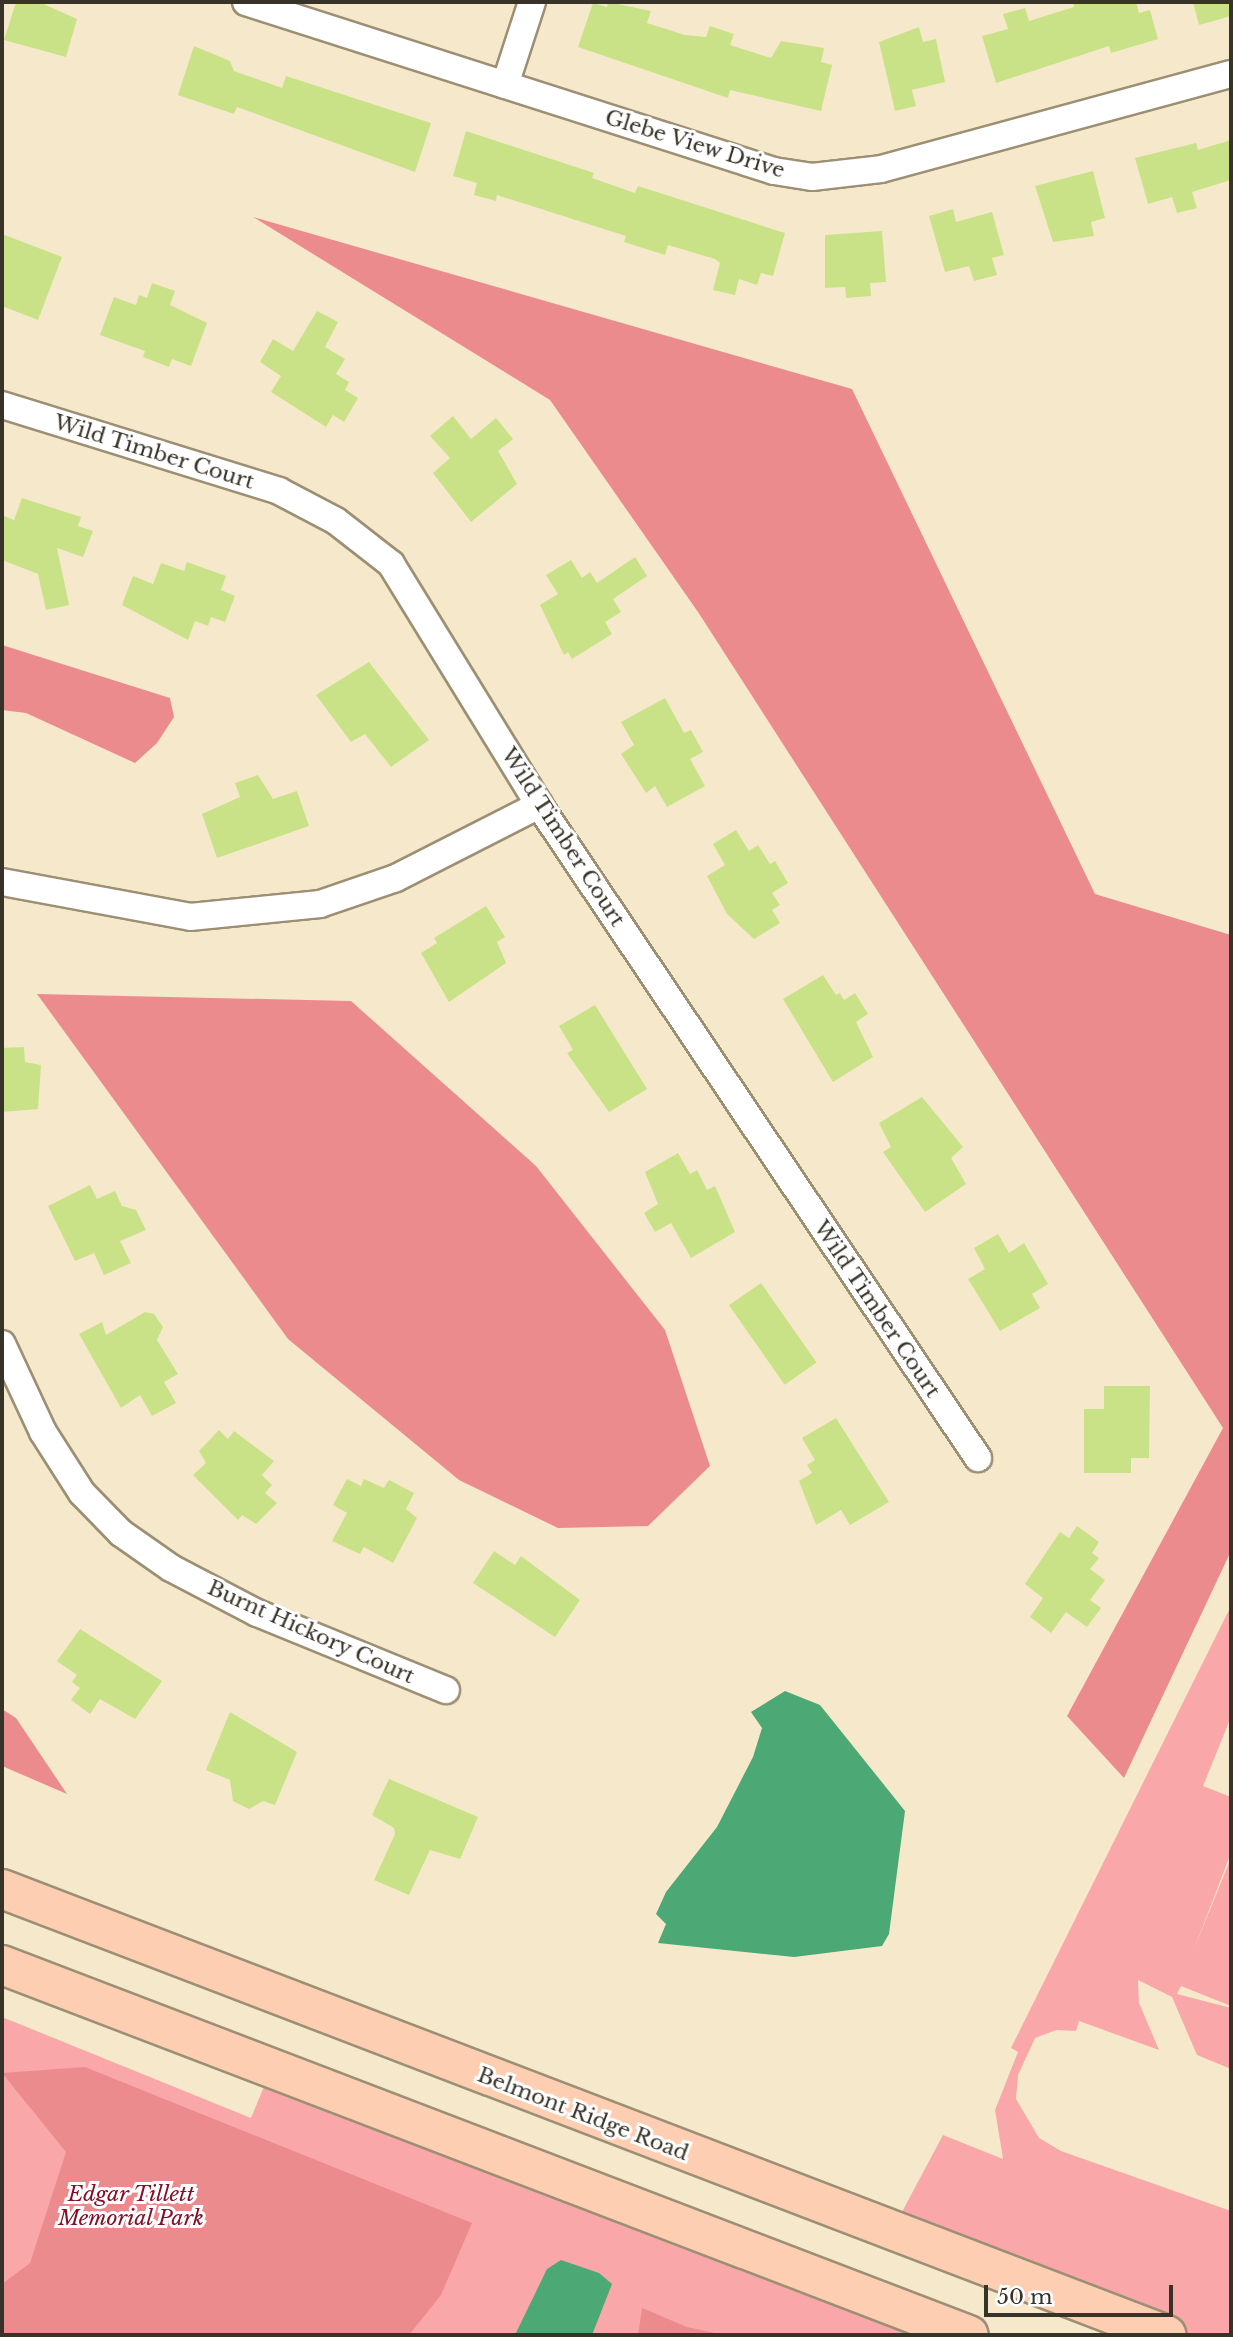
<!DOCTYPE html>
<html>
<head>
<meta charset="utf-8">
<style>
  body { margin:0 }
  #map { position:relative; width:1233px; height:2337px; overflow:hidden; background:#f6e9cb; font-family:"Libre Baskerville",serif }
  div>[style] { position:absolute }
  .green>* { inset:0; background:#faa7a9 }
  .forest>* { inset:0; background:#ec8b8e }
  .water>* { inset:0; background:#4ca874 }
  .building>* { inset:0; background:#c9e288; transform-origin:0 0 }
  .roads { filter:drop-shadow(2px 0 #9c8f74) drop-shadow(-2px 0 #9c8f74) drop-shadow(0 2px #9c8f74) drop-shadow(0 -2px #9c8f74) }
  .minor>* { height:26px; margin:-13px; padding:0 13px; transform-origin:13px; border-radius:13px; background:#fff }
  .primary>* { height:38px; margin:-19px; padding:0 19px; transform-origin:19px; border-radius:19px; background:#fdceb2 }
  span { translate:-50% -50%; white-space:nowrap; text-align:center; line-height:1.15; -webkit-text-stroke:6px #fff; paint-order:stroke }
  .street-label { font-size:21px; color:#383328 }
  .park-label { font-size:21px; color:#840f27; font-style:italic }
  .frame { position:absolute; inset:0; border:4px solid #383328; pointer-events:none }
  .scale { position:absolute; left:984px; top:2285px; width:189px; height:32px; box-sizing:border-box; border:4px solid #383328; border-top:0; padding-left:9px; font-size:21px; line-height:24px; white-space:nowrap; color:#383328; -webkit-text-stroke:5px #fff; paint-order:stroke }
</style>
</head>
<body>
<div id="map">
  <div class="green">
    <div style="clip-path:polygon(1231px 1606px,1231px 1717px,1203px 1786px,1231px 1797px,1231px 1853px,1194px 1949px,1231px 1858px,1231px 2006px,1181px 1986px,1177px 1994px,1231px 2008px,1231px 2069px,1197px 2055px,1172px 1997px,1138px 1980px,1139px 2003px,1159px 2050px,1079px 2021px,1076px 2031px,1056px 2030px,1035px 2038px,1018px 2075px,1016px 2099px,1039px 2138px,1061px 2151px,1231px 2211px,1231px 2335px,1180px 2335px,895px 2225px,943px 2135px,1003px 2159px,995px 2110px,1018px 2052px,1011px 2048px)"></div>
    <div style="clip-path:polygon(2px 2017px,251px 2118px,275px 2060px,995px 2335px,2px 2335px)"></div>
  </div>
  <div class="forest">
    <div style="clip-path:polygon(253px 217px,852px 389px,1095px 894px,1231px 935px,1231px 1551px,1124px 1778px,1067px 1716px,1223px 1428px,698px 612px,550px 400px)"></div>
    <div style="clip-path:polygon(2px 645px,170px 698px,174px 717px,157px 743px,135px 763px,26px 713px,2px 710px)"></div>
    <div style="clip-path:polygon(37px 994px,351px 1001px,536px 1166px,665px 1330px,710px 1466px,648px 1526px,558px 1528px,459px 1480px,288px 1339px)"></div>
    <div style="clip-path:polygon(2px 1709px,16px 1718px,67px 1794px,2px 1766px)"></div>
    <div style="clip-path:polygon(85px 2067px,472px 2223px,441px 2295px,409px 2335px,2px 2335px,2px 2284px,30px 2263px,66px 2152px,2px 2073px)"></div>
    <div style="clip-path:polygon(642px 2308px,687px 2327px,724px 2335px,638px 2335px)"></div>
  </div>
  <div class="water">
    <div style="clip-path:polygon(785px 1691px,820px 1705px,905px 1811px,889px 1934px,882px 1946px,794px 1957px,658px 1943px,666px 1924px,656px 1914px,666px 1892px,717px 1827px,753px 1757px,762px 1728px,751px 1712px)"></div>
    <div style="clip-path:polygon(561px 2260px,599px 2273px,612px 2284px,592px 2335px,515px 2335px,547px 2269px)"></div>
  </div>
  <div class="building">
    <div style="clip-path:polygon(16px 2px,39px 2px,77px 19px,66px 57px,4px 40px)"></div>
    <div style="clip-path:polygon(608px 2px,651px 11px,647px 23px,685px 35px,706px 37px,710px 26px,734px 34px,730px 45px,771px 58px,781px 41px,824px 48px,821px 62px,832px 65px,821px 111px,730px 90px,728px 98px,578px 47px,593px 3px,607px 7px)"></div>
    <div style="clip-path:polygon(1073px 2px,1136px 2px,1139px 13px,1150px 10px,1158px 39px,1111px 53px,1109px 46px,996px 83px,982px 36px,1008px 29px,1003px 14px,1025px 8px,1029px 21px,1074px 7px)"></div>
    <div style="clip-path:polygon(1193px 2px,1231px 2px,1231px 16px,1199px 25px)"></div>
    <div style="clip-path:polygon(919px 27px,923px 42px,936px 39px,945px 82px,912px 90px,916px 106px,895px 111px,879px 42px)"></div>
    <div style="clip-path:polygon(194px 46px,230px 61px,234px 71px,282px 88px,286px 76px,431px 123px,415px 172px,237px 107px,234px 114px,178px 95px)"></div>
    <div style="clip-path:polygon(466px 131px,594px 173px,592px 178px,635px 193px,638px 186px,785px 233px,773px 276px,761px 273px,757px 285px,739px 279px,735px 295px,713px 290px,720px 263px,715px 259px,668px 245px,665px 255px,624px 242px,626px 236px,497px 195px,496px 201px,474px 195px,477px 183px,453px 176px)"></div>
    <div style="clip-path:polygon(1231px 140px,1231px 180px,1192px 192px,1197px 208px,1177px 213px,1172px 197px,1148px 204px,1135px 158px,1196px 143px,1198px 150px)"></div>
    <div style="clip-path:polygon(1093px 171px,1105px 218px,1091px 222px,1094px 236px,1053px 242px,1035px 186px)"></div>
    <div style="clip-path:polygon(953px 209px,956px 222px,992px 212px,1004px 255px,992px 258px,997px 275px,974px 281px,969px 266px,945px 272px,929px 216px)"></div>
    <div style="clip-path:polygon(882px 231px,886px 282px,870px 283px,871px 296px,846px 298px,845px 287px,825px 288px,825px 235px)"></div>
    <div style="clip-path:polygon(2px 234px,62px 257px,38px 320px,2px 306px)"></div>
    <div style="clip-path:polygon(152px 283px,175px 291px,170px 305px,207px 323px,191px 366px,172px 359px,169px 367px,143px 357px,145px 351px,100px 335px,114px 297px,136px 305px,139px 295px,147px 298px)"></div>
    <div style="clip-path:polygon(317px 311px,338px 322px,325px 347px,345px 359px,336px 374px,349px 382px,345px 390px,358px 398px,344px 422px,333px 415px,326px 427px,271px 392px,281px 376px,260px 362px,273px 339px,293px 351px)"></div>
    <div style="clip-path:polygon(453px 416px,471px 439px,496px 418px,513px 439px,498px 451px,517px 484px,471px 522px,433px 473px,450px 458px,430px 436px)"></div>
    <div style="clip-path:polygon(22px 498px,81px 517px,78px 526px,93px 531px,83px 557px,57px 548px,69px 605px,46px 610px,38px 574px,2px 560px,2px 515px,14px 520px)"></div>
    <div style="clip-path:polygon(635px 557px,647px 576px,613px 599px,621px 612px,605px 622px,612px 634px,572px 659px,568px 652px,564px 655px,540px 605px,558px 594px,546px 575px,571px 560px,582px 578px,590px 572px,597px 583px)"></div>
    <div style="clip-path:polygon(187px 562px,226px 576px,221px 590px,235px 596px,225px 622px,211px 617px,208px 626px,195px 621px,188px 640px,122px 605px,133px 576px,153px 584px,161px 563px,184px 571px)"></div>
    <div style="clip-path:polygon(369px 662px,429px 740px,391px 767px,365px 734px,351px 742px,316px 695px)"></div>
    <div style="clip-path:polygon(665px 698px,684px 733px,691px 730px,703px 752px,690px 759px,705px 786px,667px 807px,655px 786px,646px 793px,621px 754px,634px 745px,621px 722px)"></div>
    <div style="clip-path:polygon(258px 775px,273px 799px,297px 791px,309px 826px,217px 858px,202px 814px,240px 797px,235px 783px)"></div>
    <div style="clip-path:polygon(736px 830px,749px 851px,758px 845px,770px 864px,775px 861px,788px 883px,772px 893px,780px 905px,772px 910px,780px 923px,754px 939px,727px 914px,707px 876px,725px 865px,713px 844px)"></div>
    <div style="clip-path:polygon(486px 906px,505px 937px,497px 942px,506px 963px,449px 1002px,421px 953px,437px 943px,434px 938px)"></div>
    <div style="clip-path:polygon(823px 975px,836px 995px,840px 993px,844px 1000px,855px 993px,868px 1014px,856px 1022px,873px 1057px,833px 1082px,783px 999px)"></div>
    <div style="clip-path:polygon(595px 1005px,647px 1089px,609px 1112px,567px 1053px,573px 1050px,559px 1026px)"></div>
    <div style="clip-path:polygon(24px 1047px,25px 1062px,41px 1065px,38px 1109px,2px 1112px,2px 1048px)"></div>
    <div style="clip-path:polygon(922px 1097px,963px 1147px,951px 1158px,966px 1184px,925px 1212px,883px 1152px,891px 1147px,879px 1123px)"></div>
    <div style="clip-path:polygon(678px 1153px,690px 1174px,697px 1170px,707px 1190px,715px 1186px,735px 1232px,691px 1258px,671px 1223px,655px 1232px,644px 1213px,658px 1204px,645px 1172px)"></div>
    <div style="clip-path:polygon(90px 1185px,97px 1199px,115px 1191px,122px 1206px,136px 1210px,146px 1230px,120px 1241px,131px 1263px,104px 1275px,94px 1253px,75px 1261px,48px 1206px)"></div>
    <div style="clip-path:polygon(998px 1234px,1009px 1253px,1024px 1243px,1048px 1284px,1032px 1294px,1040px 1308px,1000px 1331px,968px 1279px,985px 1269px,974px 1248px)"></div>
    <div style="left:761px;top:1283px;width:97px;height:39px;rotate:55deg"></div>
    <div style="clip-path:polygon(145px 1312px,154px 1314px,163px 1327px,157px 1340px,178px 1374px,164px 1382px,176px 1403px,152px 1416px,140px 1395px,121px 1408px,79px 1334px,102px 1322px,106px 1335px)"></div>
    <div style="clip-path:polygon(1104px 1386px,1150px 1386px,1149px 1458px,1131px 1458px,1131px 1473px,1084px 1473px,1084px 1409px,1104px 1409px)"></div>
    <div style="clip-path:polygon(836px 1418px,889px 1502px,850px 1525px,841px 1510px,816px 1525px,799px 1481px,812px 1473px,807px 1465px,815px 1460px,802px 1438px)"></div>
    <div style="clip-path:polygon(219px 1430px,228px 1439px,234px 1431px,274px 1461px,262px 1475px,272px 1485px,265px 1493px,277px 1503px,256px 1524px,242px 1515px,238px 1520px,193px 1475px,206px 1463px,199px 1451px)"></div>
    <div style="clip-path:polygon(347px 1479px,361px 1486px,364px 1479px,384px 1488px,389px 1480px,414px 1493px,406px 1509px,417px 1518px,393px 1563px,364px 1547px,360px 1554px,332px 1541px,347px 1513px,333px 1505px)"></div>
    <div style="clip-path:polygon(1077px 1526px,1099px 1542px,1092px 1553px,1099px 1558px,1090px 1569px,1105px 1580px,1090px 1600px,1101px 1608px,1087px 1627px,1066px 1612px,1051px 1633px,1030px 1617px,1043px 1598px,1025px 1584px,1060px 1532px,1069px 1538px)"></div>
    <div style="clip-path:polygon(494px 1551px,515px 1565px,521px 1556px,580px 1600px,555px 1637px,473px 1583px)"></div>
    <div style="clip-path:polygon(80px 1629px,162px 1681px,135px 1719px,100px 1699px,90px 1714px,71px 1700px,80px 1688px,72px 1682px,77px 1675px,57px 1661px)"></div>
    <div style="clip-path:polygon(230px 1712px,297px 1752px,275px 1805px,263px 1801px,249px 1809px,233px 1801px,230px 1780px,206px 1770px)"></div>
    <div style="clip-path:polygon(389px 1779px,478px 1817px,460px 1859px,430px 1850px,409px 1895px,374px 1880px,395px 1834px,394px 1828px,372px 1815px)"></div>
  </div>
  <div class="roads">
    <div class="minor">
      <div style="left:246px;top:2px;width:554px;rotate:17.75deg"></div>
      <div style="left:774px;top:171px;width:38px;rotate:9deg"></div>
      <div style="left:812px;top:177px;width:69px;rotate:-6.6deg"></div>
      <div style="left:881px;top:169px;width:363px;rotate:-15.2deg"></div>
      <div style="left:505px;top:85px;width:87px;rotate:-72deg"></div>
      <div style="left:2px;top:405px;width:290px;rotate:17.2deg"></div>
      <div style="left:279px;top:491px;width:64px;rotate:27.8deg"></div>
      <div style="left:336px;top:521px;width:70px;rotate:38deg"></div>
      <div style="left:391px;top:564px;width:283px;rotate:58.4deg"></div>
      <div style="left:539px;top:805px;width:787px;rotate:56.09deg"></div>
      <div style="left:2px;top:882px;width:191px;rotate:10.5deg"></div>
      <div style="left:190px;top:917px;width:131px;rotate:-5.7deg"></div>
      <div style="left:320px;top:904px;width:80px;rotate:-18.9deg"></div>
      <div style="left:396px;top:878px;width:161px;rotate:-27deg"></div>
      <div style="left:2px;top:1344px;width:97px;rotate:65deg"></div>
      <div style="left:43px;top:1432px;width:72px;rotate:57.4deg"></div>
      <div style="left:82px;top:1493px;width:56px;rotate:45.7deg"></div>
      <div style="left:121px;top:1533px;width:61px;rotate:35deg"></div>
      <div style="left:171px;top:1568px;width:97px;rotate:27.6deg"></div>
      <div style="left:257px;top:1613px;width:204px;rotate:22.2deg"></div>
    </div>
    <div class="primary">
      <div style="left:2px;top:1889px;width:1247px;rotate:20.96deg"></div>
      <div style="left:2px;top:1965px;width:1035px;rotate:20.94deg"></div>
    </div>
  </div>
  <div class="street-label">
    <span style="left:695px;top:144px;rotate:17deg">Glebe View Drive</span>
    <span style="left:154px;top:452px;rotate:17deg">Wild Timber Court</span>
    <span style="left:563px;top:837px;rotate:57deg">Wild Timber Court</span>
    <span style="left:877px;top:1309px;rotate:56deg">Wild Timber Court</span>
    <span style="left:311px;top:1632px;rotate:24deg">Burnt Hickory Court</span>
    <span style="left:583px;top:2114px;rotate:21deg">Belmont Ridge Road</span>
  </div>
  <div class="park-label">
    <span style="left:131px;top:2206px">Edgar Tillett<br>Memorial Park</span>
  </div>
  <div class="frame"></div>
  <div class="scale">50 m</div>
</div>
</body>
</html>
